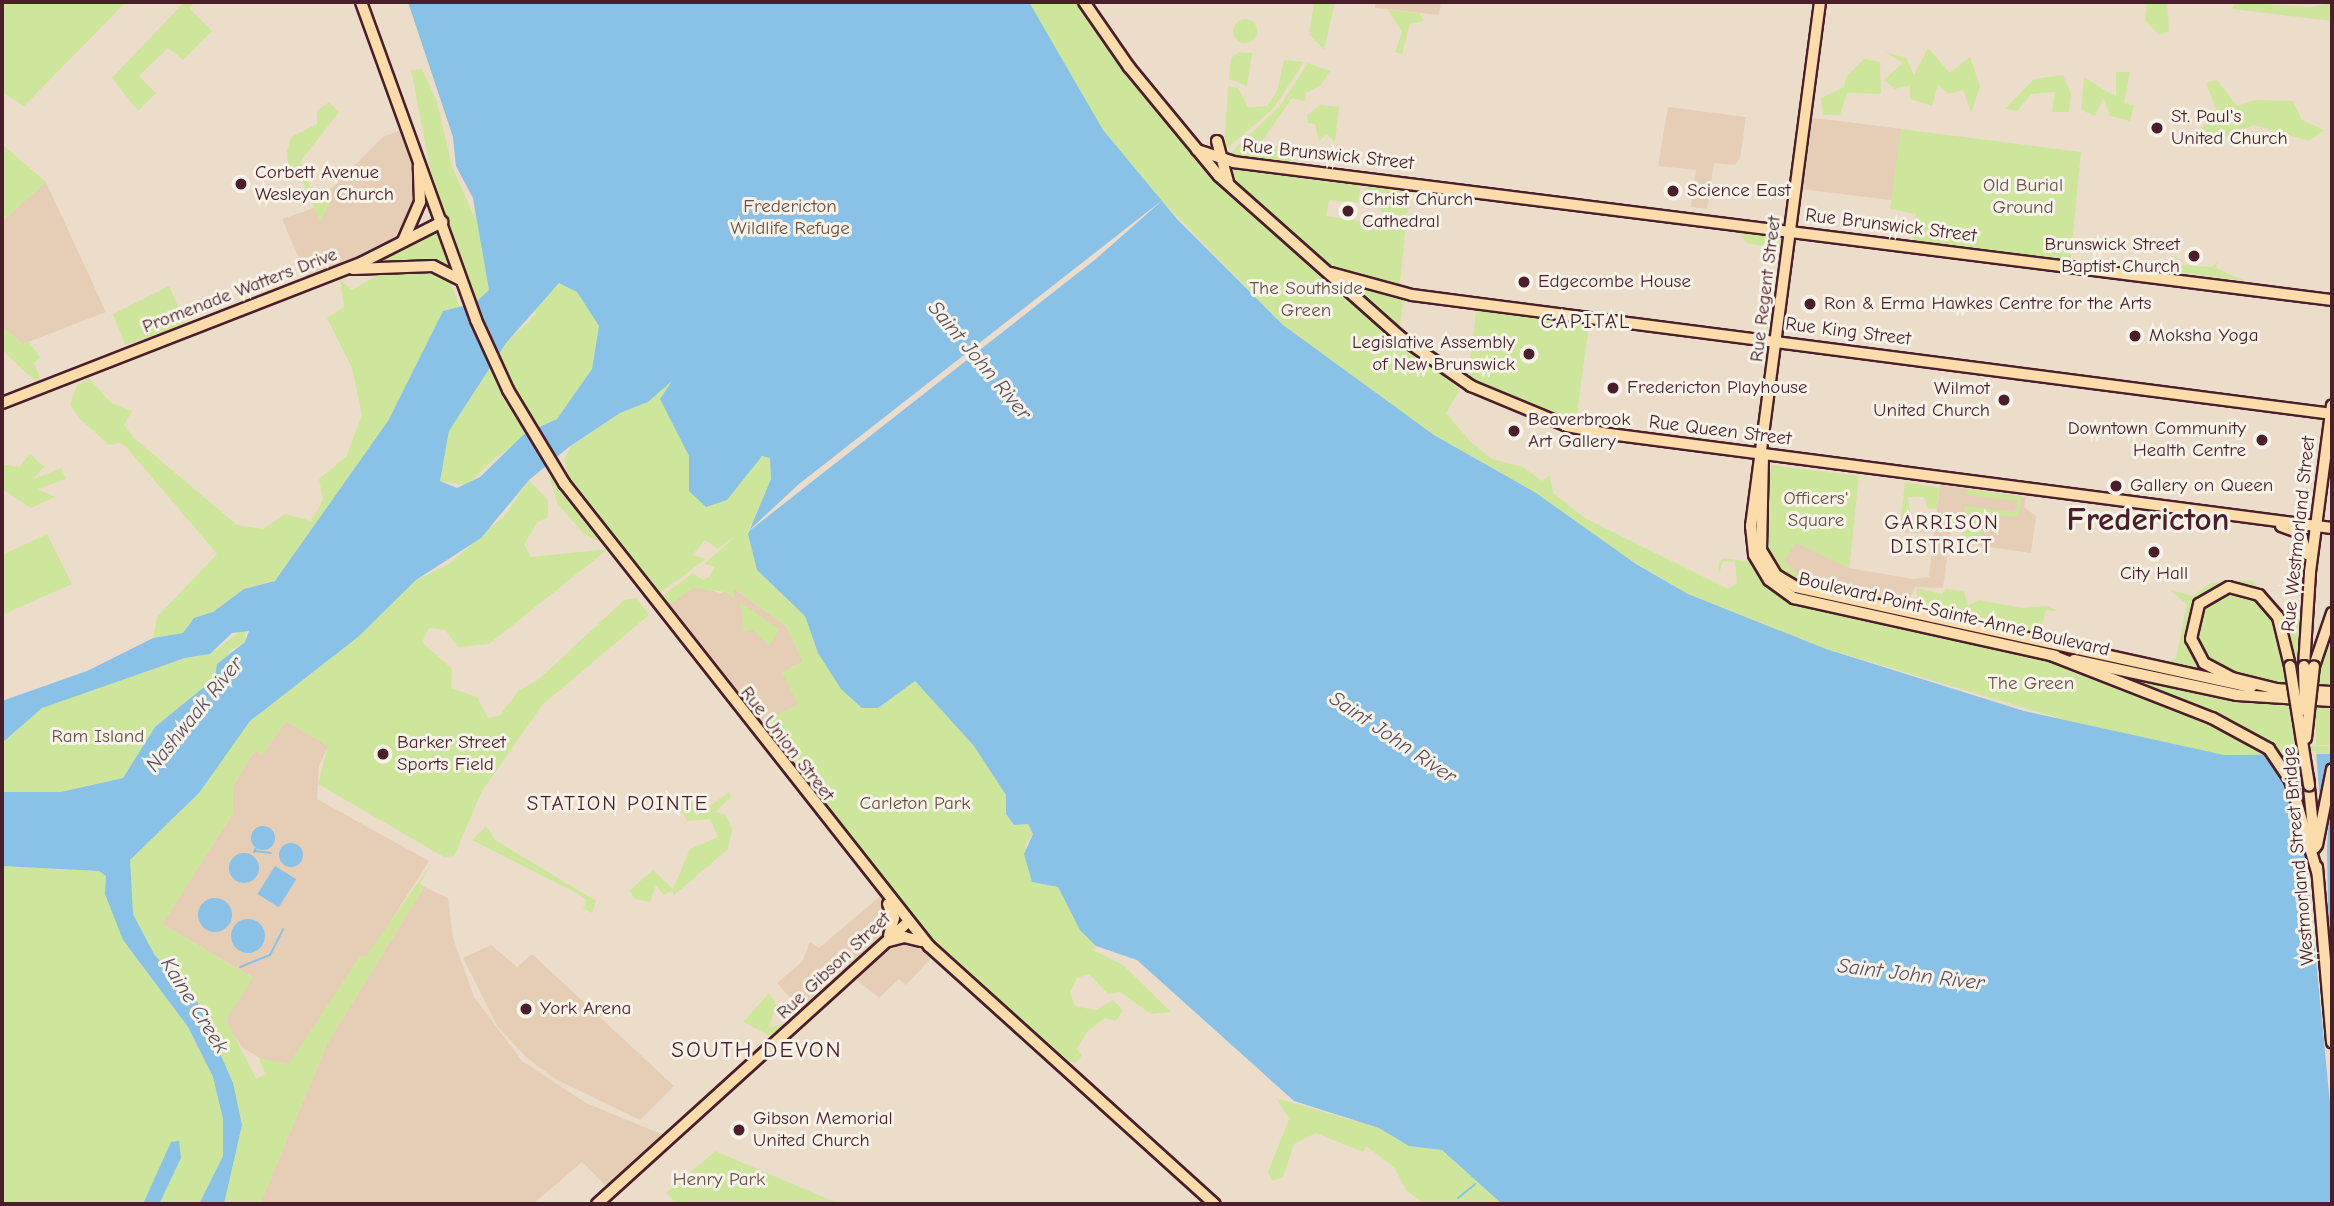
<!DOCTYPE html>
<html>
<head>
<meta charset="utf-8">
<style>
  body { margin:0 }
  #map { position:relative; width:2334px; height:1206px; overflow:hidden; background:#ecddca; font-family:"Comic Neue",sans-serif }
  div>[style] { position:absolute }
  .built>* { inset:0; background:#e5ceb5; transform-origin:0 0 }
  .green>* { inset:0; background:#cde69c; transform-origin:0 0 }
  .round { border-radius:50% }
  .water>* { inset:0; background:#89c1e7; transform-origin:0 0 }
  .pier>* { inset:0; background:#ecddca }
  .stream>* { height:2px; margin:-1px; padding:0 1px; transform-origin:1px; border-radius:1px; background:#89c1e7 }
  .roads { filter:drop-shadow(2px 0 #4a1f2b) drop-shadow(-2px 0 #4a1f2b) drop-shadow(0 2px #4a1f2b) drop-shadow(0 -2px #4a1f2b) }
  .major>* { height:10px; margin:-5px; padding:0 5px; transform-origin:5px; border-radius:5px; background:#fddcac }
  .highway>* { height:10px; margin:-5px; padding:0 5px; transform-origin:5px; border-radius:5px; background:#fddcac }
  .bridges { filter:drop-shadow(2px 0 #4a1f2b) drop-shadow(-2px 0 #4a1f2b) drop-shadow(0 2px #4a1f2b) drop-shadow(0 -2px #4a1f2b) }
  .major-bridge>* { height:10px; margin:-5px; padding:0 5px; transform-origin:5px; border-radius:5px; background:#fddcac }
  .highway-bridge>* { height:10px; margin:-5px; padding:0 5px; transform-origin:5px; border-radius:5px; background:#fddcac }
  .dots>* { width:19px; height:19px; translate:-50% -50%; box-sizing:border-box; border:4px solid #f7f3e8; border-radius:50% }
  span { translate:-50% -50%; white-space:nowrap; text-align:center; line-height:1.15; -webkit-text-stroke:6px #f7f3e8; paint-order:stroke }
  .poi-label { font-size:19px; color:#4a1f2b }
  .left { translate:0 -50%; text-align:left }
  .right { translate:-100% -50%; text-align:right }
  .street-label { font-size:19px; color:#4a1f2b }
  .park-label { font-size:19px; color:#6b5147 }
  .neighbourhood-label { font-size:21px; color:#4a1f2b; letter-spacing:2px }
  .water-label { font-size:21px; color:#5d5063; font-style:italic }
  .quarter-label { font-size:23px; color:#4a1f2b; letter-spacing:2px }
  .town-label { font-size:33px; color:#4a1f2b; font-weight:700 }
  .frame { position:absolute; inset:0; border:4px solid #4a1f2b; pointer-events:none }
</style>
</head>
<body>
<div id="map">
  <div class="built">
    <div style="clip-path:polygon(1376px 2px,1441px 2px,1439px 15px,1375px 8px)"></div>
    <div style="clip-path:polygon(1668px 107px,1746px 117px,1740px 159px,1735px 165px,1714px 163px,1707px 209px,1691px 207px,1696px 170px,1658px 166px)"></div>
    <div style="left:1806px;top:117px;width:96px;height:72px;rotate:7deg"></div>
    <div style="clip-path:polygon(408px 127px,421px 192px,401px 244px,309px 282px,282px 219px,311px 209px,383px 137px)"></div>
    <div style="clip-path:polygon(46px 182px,106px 312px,23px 344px,2px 327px,2px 221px)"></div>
    <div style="clip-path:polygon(1940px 485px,2026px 497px,2024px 507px,2036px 516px,2031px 553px,1961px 543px,1963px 530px,1951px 529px,1943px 588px,1915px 587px,1907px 606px,1807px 584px,1784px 561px,1778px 487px,1853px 533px,1849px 568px,1913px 579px,1929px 577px,1934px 532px,1905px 533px,1901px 518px,1935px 526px)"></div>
    <div style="clip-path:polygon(691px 586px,721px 593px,732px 587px,786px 626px,803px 662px,791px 667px,798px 705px,756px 724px,655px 603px)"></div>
    <div style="clip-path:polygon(286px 721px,328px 746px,319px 766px,317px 799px,429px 861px,292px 1077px,243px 1048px,226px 1024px,229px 1009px,252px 977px,162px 924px,233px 813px,233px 786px,255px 750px,262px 755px)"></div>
    <div style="clip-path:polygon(424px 887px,448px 898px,453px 938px,474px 997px,522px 1061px,586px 1103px,666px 1136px,609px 1189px,582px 1162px,533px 1204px,260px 1204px,327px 1044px)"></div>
    <div style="clip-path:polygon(884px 893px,936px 953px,906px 985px,899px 979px,879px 998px,851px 975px,806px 1016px,777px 983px,802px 962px,810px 942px,819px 948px)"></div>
    <div style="clip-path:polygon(491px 945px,517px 967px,532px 954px,674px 1086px,640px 1120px,555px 1079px,526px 1057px,498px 1027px,463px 958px)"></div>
  </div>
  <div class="green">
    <div style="clip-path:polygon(2px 2px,126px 2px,24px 106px,2px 92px)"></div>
    <div style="clip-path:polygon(184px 2px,194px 2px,190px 9px,212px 31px,183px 60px,168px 48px,139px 76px,156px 93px,138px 111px,112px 78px)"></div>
    <div style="clip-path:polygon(408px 2px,1084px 2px,1194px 147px,1321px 268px,1404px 294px,1399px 336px,1460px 390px,1446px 413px,1471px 442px,1492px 459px,1523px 467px,1542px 481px,1550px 475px,1553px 493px,1585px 518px,1728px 589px,1737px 583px,1735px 562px,1723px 561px,1718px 577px,1719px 561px,1724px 558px,1752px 562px,1765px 584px,1796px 602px,2085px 670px,2264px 740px,2118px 676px,2292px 706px,2296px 746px,2332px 746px,2332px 754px,2224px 755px,2102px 731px,1827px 649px,1688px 594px,1598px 541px,1517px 482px,1434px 435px,1283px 325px,1162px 201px,749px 525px,757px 570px,805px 616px,818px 653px,915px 681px,974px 746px,1006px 795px,1006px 814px,1014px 825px,1028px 823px,1033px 834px,1025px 844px,1032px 882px,1058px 887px,1080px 930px,1096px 946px,1093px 950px,1123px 965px,1171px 1012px,1151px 1014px,1120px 992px,1108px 994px,1089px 974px,1077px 978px,1070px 993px,1075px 1006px,1095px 1010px,1113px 1000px,1123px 1010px,1116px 1021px,1105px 1018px,1088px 1031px,1076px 1049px,1082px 1055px,1076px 1063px,1063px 1059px,1025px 1023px,1018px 1029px,959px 976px,756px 724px,798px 705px,782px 672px,803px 662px,786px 626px,734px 588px,734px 599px,725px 592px,693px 588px,671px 604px,661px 597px,693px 573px,703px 580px,710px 576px,714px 567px,704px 564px,737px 535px,718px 549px,705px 540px,692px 555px,706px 559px,657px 595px,569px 480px,564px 460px,570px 447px,620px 413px,648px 402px,599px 328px,592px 369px,557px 419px,496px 457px,467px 485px,440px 481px,449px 431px,506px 343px,536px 314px,481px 243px,489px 290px,475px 303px,430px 168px,411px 70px,422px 69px,437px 102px,452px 166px,475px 219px,473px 198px,456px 166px,453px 137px)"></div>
    <div style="clip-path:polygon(1314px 2px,1335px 2px,1324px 50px,1309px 34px)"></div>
    <div style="clip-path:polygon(2147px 2px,2167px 2px,2169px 31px,2159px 35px,2145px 20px)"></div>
    <div style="clip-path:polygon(2235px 2px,2312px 7px,2332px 2px,2332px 21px,2232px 9px)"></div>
    <div style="clip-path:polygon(1388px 10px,1419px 13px,1424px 21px,1410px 24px,1402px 54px,1395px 52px,1402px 32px)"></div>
    <div class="round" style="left:1233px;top:19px;width:24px;height:24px"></div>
    <div style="clip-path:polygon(1928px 48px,1950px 73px,1970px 57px,1980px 86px,1971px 113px,1963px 90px,1948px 94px,1938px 84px,1932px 106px,1910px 99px,1910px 85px,1895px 89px,1884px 80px,1903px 63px,1885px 52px,1906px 58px,1914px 75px)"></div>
    <div style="clip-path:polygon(1239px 52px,1252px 53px,1247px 86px,1229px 79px,1231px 58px)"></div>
    <div style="clip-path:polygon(1864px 59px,1880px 62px,1881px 94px,1847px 93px,1840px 115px,1823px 115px,1821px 98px,1844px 87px,1846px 77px)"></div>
    <div style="clip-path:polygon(1284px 60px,1304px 62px,1273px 109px,1224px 151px,1228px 86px,1238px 88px,1248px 107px,1267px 106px,1277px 91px)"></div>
    <div style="clip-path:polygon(1308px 63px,1330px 71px,1321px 85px,1306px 93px,1304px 126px,1305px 101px,1292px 98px,1262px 141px,1293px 151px,1291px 163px,1227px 156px,1280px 106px)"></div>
    <div style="clip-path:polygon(2116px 72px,2130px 72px,2124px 103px,2134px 105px,2130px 121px,2110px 116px,2103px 98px,2095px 116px,2081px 110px,2084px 77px,2116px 97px)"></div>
    <div style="clip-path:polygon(2063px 75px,2071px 94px,2069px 112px,2052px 112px,2055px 92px,2031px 94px,2017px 111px,2005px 109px,2034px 79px)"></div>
    <div style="clip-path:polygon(2217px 80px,2237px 106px,2255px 100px,2293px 101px,2302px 120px,2324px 130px,2309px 141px,2254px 125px,2216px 141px,2196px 137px,2216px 109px,2206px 83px)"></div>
    <div style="clip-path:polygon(329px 102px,339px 112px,300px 162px,313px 194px,331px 189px,332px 199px,320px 222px,299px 173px,288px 171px,287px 152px,291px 137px,317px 124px,317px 111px)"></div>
    <div style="clip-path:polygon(1320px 105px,1339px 107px,1335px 142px,1326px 134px,1319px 142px,1315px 124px,1308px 123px,1307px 115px)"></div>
    <div style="clip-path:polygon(1901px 129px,2081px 152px,2070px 266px,1912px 246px,1916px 214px,1890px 209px)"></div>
    <div style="clip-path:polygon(2px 144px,46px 182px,2px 221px)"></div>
    <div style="clip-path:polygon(1237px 166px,1361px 181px,1358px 203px,1329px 200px,1326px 216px,1366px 222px,1370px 216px,1364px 227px,1367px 232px,1379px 223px,1406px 223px,1400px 284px,1394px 287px,1341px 272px,1312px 255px,1239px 189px,1230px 175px)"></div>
    <div style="clip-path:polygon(1366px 182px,1410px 187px,1407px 217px,1382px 212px,1365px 189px)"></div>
    <div style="clip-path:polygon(437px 231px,447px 264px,374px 264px,434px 231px)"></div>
    <div style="clip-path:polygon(1739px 232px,1778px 233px,1782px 248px,1748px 244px)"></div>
    <div style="clip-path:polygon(2177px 256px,2176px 264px,2211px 267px,2217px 262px,2216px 268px,2245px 281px,2171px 271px,2172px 257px)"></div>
    <div style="clip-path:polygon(429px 272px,450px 281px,460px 307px,443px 311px,388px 421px,283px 574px,265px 586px,244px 589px,213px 612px,194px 618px,183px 633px,153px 638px,157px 617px,217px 554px,127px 448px,121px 443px,109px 445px,80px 419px,70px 405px,77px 385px,89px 378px,111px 403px,132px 411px,124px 425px,134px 438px,237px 525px,263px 529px,285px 514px,311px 521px,323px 500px,319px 479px,346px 457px,362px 415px,352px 368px,327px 318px,344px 307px,340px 279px,352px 290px,379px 274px)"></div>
    <div style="clip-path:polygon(169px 286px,186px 324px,125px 345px,113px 314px)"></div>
    <div style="clip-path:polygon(1477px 304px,1590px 318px,1575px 428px,1467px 385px)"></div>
    <div style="clip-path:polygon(2px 327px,23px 344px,28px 341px,40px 357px,34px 363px,40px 378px,35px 381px,2px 350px)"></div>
    <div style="clip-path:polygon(30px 454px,44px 467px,32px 480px,61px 468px,66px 479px,38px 489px,55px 497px,31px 508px,2px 489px,2px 464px,19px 467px)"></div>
    <div style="clip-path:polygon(1771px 465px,1859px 476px,1849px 568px,1796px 543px,1784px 561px,1807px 584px,1907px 606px,1914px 597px,1919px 604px,1940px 605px,1941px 598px,1936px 605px,1917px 601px,1917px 588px,1942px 594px,1946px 589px,1964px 591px,1968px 606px,1978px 600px,2023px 608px,2047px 606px,2058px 611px,2046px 610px,2039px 634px,2167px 662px,2176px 658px,2187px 605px,2170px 590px,2193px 596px,2210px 583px,2251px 580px,2281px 610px,2299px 613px,2297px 659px,2287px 631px,2255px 589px,2245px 585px,2213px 588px,2191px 611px,2188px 641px,2206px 674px,1803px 586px,1782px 575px,1765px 550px)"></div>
    <div style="clip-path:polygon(549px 475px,557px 482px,603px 544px,583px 533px,557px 503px)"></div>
    <div style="clip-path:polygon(529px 480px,548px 500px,548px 517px,538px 522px,524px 544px,531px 557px,608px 549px,489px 644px,458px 647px,445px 630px,429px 628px,422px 642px,452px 669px,451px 688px,477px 697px,488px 718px,499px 716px,519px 690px,538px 680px,624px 600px,637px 598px,649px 615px,543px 704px,482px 791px,454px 856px,444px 857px,318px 784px,328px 746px,286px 721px,262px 755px,254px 751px,233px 786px,233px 813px,162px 924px,253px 978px,226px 1019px,256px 1079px,265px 1074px,259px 1058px,289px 1064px,360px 956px,366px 956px,432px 863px,420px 883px,424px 887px,327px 1044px,260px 1204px,224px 1204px,242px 1125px,186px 985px,154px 954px,133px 914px,129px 860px,180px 812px,250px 721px,358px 637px,416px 580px,449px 564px,506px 514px)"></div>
    <div style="clip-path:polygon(1905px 482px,1939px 488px,1937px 509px,1928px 508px,1924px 497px,1908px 497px,1911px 519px,1901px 518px)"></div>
    <div style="clip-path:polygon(1964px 489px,2022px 496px,2018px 517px,1964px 513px,1965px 506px,2015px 512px,2017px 501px,1967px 495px)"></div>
    <div style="clip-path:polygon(1952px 515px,1983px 519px,1980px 542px,1961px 543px,1963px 531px,1952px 529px,1949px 542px)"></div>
    <div style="clip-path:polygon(47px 534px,72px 584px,2px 615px,2px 555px)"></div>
    <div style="clip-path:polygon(2224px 591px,2252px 595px,2276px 621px,2289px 683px,2247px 679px,2212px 665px,2198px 650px,2194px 630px,2202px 606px)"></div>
    <div style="clip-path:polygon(740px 602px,779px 629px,769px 646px,752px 629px,744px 632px)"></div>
    <div style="clip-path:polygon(2332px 618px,2332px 684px,2318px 684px,2319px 660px)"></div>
    <div style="clip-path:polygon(245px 628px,245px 642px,230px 650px,215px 678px,155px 727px,123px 778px,61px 792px,2px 792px,2px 743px,42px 707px,185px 658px,210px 654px)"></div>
    <div style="left:2316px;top:706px;width:16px;height:39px"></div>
    <div style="clip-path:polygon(729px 792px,731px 797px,715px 812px,726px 815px,732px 829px,728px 849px,674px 895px,672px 890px,664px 895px,656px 885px,650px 902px,635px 899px,629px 891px,653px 870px,673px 889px,690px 849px,718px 837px,710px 819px,687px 821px,682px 811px,687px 804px,692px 803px,696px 816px)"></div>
    <div style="clip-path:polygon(486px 826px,495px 840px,596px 901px,592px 913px,583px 909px,587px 900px,576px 893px,472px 840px)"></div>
    <div style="clip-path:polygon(2px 866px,99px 871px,106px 876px,123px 941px,188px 1027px,213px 1077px,223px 1119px,223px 1156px,199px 1204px,158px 1204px,181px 1158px,146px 1204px,2px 1204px)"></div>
    <div style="clip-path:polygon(769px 993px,777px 1006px,768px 1028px,790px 1022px,772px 1037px,743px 1022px)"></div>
    <div style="clip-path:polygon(1276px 1098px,1379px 1128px,1409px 1146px,1442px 1150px,1502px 1204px,1424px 1204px,1406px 1190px,1394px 1167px,1366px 1146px,1363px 1152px,1316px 1133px,1294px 1144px,1283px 1177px,1272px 1181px,1268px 1172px,1289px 1119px)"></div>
    <div style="clip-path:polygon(715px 1151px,840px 1204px,677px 1204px,666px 1193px)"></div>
  </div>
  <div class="water">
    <div style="clip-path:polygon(evenodd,408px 2px,1029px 2px,1103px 130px,1177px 219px,1283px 325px,1434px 435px,1536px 493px,1636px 564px,1688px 594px,1826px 649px,2024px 711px,2224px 755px,2332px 754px,2332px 1204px,1502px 1204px,1442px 1150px,1409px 1146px,1379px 1128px,1294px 1101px,1137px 960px,1096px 946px,1080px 930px,1058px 887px,1032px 882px,1024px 854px,1033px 834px,1028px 824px,1014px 825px,1006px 814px,1006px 795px,974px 746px,915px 681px,878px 708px,862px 708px,841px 689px,818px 653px,805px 616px,757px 570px,748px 534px,771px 479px,770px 458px,762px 456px,727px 500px,706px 507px,689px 491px,689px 456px,660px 399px,672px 381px,648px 402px,620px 413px,569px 447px,529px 480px,481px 538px,416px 580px,358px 637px,250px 721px,199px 793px,130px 860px,133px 914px,154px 954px,197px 1001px,233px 1083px,242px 1125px,224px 1204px,199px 1204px,223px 1156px,223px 1119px,213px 1077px,188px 1027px,123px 940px,105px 894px,106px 876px,99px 871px,2px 866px,2px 792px,61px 792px,123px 778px,155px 727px,215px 678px,217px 664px,245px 642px,249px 631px,232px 633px,210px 654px,185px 658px,42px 708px,2px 743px,2px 701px,87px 671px,153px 638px,183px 633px,194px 618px,213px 612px,244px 589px,275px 581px,388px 421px,443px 311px,475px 303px,489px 290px,473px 198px,456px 166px,453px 137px,408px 2px,559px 283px,577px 292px,599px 326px,592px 369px,557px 419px,524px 434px,480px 477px,457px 488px,440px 481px,449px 431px,506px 343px,559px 283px)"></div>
    <div class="round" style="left:251px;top:826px;width:24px;height:24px"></div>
    <div class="round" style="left:279px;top:843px;width:24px;height:24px"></div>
    <div class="round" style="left:229px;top:853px;width:30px;height:30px"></div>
    <div style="left:275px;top:866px;width:25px;height:33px;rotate:32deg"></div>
    <div class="round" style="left:198px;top:898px;width:34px;height:34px"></div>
    <div class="round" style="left:231px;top:919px;width:34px;height:34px"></div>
    <div style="clip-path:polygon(179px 1141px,181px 1158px,160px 1202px,143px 1204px,171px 1142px)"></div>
  </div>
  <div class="pier">
    <div style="clip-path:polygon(1165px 198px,1097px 258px,744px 535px,799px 484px)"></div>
    <div style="clip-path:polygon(2276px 751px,2301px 800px,2297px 751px,2316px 751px,2320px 800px,2332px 759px,2327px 850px,2332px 1124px,2306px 857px)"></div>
  </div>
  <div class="stream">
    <div style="left:255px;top:851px;width:16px;rotate:7deg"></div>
    <div style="left:254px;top:852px;width:4px;rotate:-63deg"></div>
    <div style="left:240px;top:967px;width:32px;rotate:-22deg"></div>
    <div style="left:270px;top:955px;width:29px;rotate:-63deg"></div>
    <div style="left:1458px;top:1198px;width:22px;rotate:-39deg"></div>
  </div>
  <div class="roads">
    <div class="major">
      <div style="left:361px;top:2px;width:338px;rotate:70.1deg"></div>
      <div style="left:476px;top:320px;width:77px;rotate:65.4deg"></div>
      <div style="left:508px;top:390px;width:109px;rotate:58.9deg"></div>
      <div style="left:564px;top:483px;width:590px;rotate:51.75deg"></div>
      <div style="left:929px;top:946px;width:385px;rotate:42.1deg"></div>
      <div style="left:1084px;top:2px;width:79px;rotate:55.3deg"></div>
      <div style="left:1129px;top:67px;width:141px;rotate:50.5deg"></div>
      <div style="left:1219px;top:176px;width:241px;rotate:41.6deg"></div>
      <div style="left:1399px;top:336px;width:88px;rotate:34.8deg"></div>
      <div style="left:1471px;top:386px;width:104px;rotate:22.6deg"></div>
      <div style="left:1567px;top:426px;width:36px;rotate:11deg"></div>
      <div style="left:1602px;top:433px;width:736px;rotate:7.41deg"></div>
      <div style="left:1820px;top:2px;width:529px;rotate:97.5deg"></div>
      <div style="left:1751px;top:526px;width:29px;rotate:84deg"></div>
      <div style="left:1754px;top:555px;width:29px;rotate:59deg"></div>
      <div style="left:1769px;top:580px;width:31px;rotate:36deg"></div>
      <div style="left:1794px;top:598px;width:268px;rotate:12.5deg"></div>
      <div style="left:1217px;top:141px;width:42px;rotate:75deg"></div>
      <div style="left:1197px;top:150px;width:38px;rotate:18deg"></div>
      <div style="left:1233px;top:162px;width:1108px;rotate:7.16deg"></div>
      <div style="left:403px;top:241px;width:43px;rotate:-66.4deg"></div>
      <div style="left:420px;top:202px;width:36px;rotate:-92deg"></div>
      <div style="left:353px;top:269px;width:80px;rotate:-2.1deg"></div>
      <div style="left:433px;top:266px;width:29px;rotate:27deg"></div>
      <div style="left:1331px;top:273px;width:84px;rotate:15.2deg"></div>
      <div style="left:1412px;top:295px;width:928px;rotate:7.37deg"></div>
      <div style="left:2px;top:403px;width:388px;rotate:-21.3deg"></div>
      <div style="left:363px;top:262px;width:89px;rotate:-26.9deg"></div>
      <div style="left:1763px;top:455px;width:95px;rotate:91.2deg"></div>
      <div style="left:1761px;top:550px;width:29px;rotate:59deg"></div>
      <div style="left:1776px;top:575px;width:23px;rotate:31deg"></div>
      <div style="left:1796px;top:587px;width:466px;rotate:12.4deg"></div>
      <div style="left:2281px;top:526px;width:20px;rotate:20deg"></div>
      <div style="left:2300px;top:533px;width:22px;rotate:72deg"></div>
      <div style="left:2074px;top:660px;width:167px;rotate:12.1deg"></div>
      <div style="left:2237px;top:695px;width:95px;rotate:3.6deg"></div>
      <div style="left:2304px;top:666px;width:94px;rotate:-86.3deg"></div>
      <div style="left:2310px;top:572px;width:168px;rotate:-82.5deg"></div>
      <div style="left:2273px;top:689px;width:59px;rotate:2.9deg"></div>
      <div style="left:888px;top:904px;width:15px;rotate:67deg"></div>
      <div style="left:894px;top:918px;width:18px;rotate:106deg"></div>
      <div style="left:889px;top:941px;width:16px;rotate:-15deg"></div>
      <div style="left:904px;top:937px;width:18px;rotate:13deg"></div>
      <div style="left:597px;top:1204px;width:420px;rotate:-42.2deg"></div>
    </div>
    <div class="highway">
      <div style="left:2051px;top:655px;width:173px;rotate:21.4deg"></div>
      <div style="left:2212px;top:718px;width:65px;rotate:28.5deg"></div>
      <div style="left:2269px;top:749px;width:37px;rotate:56deg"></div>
      <div style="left:2290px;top:780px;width:96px;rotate:73.6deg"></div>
      <div style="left:2314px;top:666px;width:56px;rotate:-71.2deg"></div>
      <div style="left:2281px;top:690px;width:50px;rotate:-166.2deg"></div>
      <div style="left:2232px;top:678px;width:32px;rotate:-152deg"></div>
      <div style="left:2204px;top:663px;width:27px;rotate:-118deg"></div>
      <div style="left:2191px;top:639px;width:36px;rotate:-77deg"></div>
      <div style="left:2199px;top:604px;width:34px;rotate:-30deg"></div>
      <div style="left:2229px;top:587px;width:31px;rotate:15deg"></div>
      <div style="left:2259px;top:595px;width:29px;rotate:49deg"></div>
      <div style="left:2278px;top:617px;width:50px;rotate:76.2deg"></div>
      <div style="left:2308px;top:777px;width:71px;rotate:84.4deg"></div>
      <div style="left:2317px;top:845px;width:77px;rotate:-78.8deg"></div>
      <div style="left:2317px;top:867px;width:176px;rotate:85.1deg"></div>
    </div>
  </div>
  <div class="bridges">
    <div class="major-bridge">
      <div style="left:2304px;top:666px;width:44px;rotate:88.7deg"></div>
    </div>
    <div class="highway-bridge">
      <div style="left:2290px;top:666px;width:121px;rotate:80.9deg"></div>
      <div style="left:2306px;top:738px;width:72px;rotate:-83.7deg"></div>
    </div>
  </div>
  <div class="dots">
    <div style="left:2157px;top:128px;background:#4a1f2b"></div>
    <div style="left:241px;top:184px;background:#4a1f2b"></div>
    <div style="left:1673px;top:191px;background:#4a1f2b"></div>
    <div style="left:1348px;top:211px;background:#4a1f2b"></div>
    <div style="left:2194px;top:256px;background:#4a1f2b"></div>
    <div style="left:1524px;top:282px;background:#4a1f2b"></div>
    <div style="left:1810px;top:304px;background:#4a1f2b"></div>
    <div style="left:2135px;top:336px;background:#4a1f2b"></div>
    <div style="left:1529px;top:354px;background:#4a1f2b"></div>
    <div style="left:1613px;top:388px;background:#4a1f2b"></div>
    <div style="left:2004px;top:400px;background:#4a1f2b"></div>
    <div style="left:1514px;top:431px;background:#4a1f2b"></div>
    <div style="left:2262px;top:440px;background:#4a1f2b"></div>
    <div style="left:2116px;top:486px;background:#4a1f2b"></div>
    <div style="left:2154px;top:552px;background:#4a1f2b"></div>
    <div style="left:383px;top:754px;background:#4a1f2b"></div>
    <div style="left:526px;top:1009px;background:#4a1f2b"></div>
    <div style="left:739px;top:1130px;background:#4a1f2b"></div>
  </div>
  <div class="poi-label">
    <span class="left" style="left:2171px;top:128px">St. Paul's<br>United Church</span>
    <span class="left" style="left:255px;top:184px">Corbett Avenue<br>Wesleyan Church</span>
    <span class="left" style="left:1687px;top:191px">Science East</span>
    <span class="left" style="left:1362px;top:211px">Christ Church<br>Cathedral</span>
    <span class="right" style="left:2180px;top:256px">Brunswick Street<br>Baptist Church</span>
    <span class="left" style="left:1538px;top:282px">Edgecombe House</span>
    <span class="left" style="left:1824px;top:304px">Ron &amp; Erma Hawkes Centre for the Arts</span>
    <span class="left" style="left:2149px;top:336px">Moksha Yoga</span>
    <span class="right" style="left:1515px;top:354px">Legislative Assembly<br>of New Brunswick</span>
    <span class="left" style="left:1627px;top:388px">Fredericton Playhouse</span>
    <span class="right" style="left:1990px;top:400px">Wilmot<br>United Church</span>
    <span class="left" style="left:1528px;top:431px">Beaverbrook<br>Art Gallery</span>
    <span class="right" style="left:2246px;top:440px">Downtown Community<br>Health Centre</span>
    <span class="left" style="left:2130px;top:486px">Gallery on Queen</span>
    <span style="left:2154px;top:574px">City Hall</span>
    <span class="left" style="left:397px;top:754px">Barker Street<br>Sports Field</span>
    <span class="left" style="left:540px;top:1009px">York Arena</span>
    <span class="left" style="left:753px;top:1130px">Gibson Memorial<br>United Church</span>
  </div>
  <div class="street-label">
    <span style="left:1328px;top:155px;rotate:6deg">Rue Brunswick Street</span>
    <span style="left:1891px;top:226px;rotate:7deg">Rue Brunswick Street</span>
    <span style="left:1766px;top:289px;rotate:-83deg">Rue Regent Street</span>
    <span style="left:240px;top:291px;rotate:-21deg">Promenade Watters Drive</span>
    <span style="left:1848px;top:332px;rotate:7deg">Rue King Street</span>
    <span style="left:1720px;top:431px;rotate:7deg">Rue Queen Street</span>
    <span style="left:2299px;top:534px;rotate:-84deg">Rue Westmorland Street</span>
    <span style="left:1954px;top:615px;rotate:13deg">Boulevard Point-Sainte-Anne Boulevard</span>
    <span style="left:787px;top:744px;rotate:52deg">Rue Union Street</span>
    <span style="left:2299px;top:856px;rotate:-95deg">Westmorland Street Bridge</span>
    <span style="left:834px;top:966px;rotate:-43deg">Rue Gibson Street</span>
  </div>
  <div class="park-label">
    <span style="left:2023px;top:197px">Old Burial<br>Ground</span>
    <span style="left:790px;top:218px">Fredericton<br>Wildlife Refuge</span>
    <span style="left:1306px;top:300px">The Southside<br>Green</span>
    <span style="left:1816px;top:510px">Officers'<br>Square</span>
    <span style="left:2031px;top:684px">The Green</span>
    <span style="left:98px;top:737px">Ram Island</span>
    <span style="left:915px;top:804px">Carleton Park</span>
    <span style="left:719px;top:1180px">Henry Park</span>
  </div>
  <div class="neighbourhood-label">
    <span style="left:1586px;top:321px">CAPITAL</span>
    <span style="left:1942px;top:534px">GARRISON<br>DISTRICT</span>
    <span style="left:618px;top:803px">STATION POINTE</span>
  </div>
  <div class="water-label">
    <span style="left:980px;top:360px;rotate:50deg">Saint John River</span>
    <span style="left:194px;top:714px;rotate:-51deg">Nashwaak River</span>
    <span style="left:1393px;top:737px;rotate:34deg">Saint John River</span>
    <span style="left:1911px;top:974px;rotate:7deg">Saint John River</span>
    <span style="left:195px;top:1005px;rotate:58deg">Kaine Creek</span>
  </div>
  <div class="quarter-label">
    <span style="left:757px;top:1050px">SOUTH DEVON</span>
  </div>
  <div class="town-label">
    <span style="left:2148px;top:520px">Fredericton</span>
  </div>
  <div class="frame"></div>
</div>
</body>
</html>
